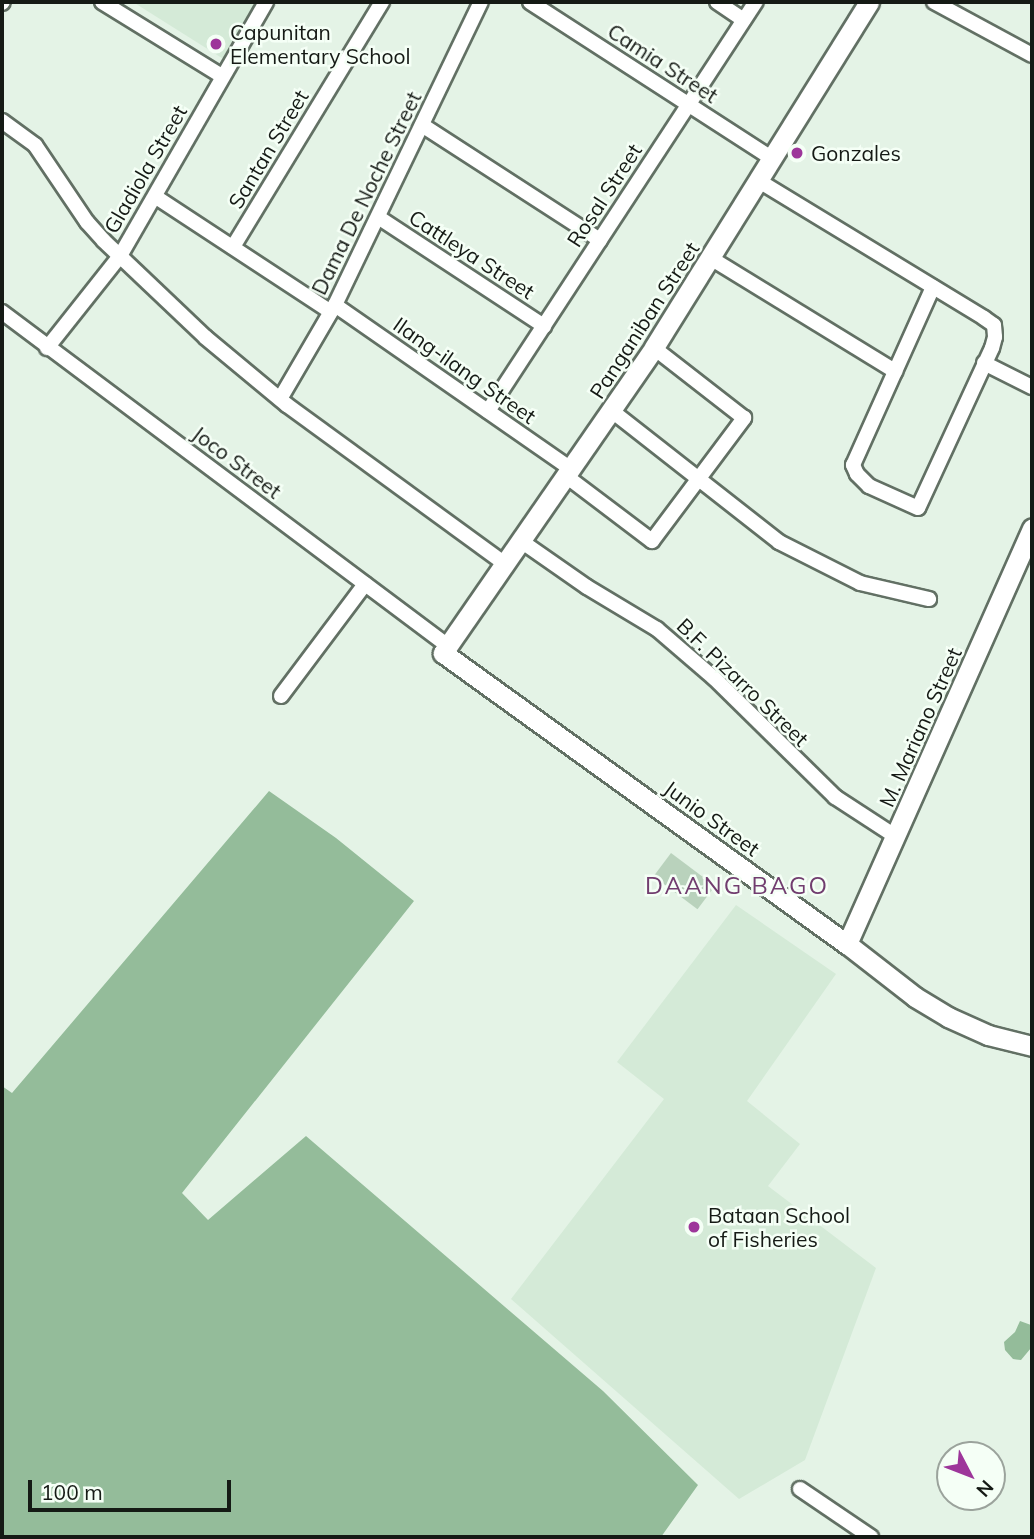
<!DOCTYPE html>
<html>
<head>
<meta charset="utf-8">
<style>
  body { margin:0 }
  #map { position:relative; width:1034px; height:1539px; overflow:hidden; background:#e4f3e6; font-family:Mulish,sans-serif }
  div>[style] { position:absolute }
  .built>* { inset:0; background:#d4ead7 }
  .green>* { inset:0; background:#b9d2bc; transform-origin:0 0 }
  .water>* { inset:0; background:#94bc9a }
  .roads { filter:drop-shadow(2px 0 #627064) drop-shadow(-2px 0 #627064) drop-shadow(0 2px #627064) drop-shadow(0 -2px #627064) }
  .minor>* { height:14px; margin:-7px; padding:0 7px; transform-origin:7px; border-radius:7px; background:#fff }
  .tertiary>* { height:19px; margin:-9.5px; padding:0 9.5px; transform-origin:9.5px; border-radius:9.5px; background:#fff }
  .dots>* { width:19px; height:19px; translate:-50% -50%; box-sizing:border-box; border:4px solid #f5fff6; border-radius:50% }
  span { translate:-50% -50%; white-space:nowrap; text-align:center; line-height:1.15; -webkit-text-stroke:5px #f5fff6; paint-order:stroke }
  .poi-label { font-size:21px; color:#151a15 }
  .left { translate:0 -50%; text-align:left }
  .street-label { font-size:21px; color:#151a15 }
  .quarter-label { font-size:24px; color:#713d6f; letter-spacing:2px }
  .frame { position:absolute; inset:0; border:4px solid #151a15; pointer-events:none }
  .north { position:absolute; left:936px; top:1441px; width:70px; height:70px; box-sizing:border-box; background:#f5fff6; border:2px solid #9ba39c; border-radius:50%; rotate:132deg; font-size:19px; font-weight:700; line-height:28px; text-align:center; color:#151a15 }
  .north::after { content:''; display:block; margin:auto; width:24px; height:32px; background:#9d369a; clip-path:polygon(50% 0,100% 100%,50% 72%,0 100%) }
  .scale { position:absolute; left:28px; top:1480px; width:203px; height:32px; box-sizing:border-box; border:4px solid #151a15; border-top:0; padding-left:9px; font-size:21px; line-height:24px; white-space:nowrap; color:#151a15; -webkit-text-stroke:5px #f5fff6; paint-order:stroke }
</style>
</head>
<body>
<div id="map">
  <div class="built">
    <div style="clip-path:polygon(133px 2px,259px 2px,225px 60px)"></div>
    <div style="clip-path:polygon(736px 905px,836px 974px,747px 1101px,800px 1144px,768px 1186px,876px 1268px,805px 1460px,739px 1499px,511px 1299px,664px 1099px,617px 1062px)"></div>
  </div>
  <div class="green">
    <div style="left:671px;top:853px;width:55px;height:29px;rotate:37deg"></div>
  </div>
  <div class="water">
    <div style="clip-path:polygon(269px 791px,336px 838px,414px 901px,182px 1193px,208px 1220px,306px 1136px,603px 1391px,698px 1485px,661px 1537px,2px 1537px,2px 1086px,12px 1093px)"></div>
    <div style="clip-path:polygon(1020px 1321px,1031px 1325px,1031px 1348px,1021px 1360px,1013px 1359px,1005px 1350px,1004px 1342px,1015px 1332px)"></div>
  </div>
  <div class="roads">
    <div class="minor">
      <div style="left:102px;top:2px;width:141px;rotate:31.7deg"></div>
      <div style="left:530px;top:2px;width:289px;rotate:32.9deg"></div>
      <div style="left:717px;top:2px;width:32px;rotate:34deg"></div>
      <div style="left:934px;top:2px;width:111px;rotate:28.4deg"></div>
      <div style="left:2px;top:3px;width:1px;rotate:-45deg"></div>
      <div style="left:2px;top:121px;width:41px;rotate:36deg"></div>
      <div style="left:35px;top:145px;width:93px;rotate:56deg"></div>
      <div style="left:87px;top:222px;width:25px;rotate:48deg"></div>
      <div style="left:104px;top:241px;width:139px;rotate:43.5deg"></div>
      <div style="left:205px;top:337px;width:107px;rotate:39.7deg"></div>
      <div style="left:287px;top:405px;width:270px;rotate:36.1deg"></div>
      <div style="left:422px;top:125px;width:212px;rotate:32.9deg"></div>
      <div style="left:759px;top:181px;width:263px;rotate:31.3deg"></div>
      <div style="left:984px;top:318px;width:12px;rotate:35deg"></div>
      <div style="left:994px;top:325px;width:12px;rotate:85deg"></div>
      <div style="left:995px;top:337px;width:11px;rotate:105deg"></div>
      <div style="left:992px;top:348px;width:176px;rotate:114.8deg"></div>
      <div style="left:918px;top:508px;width:54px;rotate:-155.8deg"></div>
      <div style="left:869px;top:486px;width:17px;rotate:-135deg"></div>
      <div style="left:857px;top:474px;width:10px;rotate:-114deg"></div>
      <div style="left:853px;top:465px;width:195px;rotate:-65.8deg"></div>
      <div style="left:156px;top:197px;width:209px;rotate:33.3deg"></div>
      <div style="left:378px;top:217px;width:199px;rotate:33.3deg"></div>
      <div style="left:233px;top:247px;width:287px;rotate:-58.7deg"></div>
      <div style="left:712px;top:259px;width:215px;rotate:31.5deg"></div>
      <div style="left:335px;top:305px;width:287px;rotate:34.8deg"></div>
      <div style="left:2px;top:312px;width:557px;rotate:36.83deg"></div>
      <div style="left:47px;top:348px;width:117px;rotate:-51.6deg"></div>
      <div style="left:120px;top:256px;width:293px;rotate:-60.1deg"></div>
      <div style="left:984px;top:363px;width:54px;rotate:26.6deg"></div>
      <div style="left:280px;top:399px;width:109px;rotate:-59.7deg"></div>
      <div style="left:335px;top:305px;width:336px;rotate:-64.3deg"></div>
      <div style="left:488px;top:411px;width:489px;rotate:-56.8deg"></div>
      <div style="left:612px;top:411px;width:212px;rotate:38.1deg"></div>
      <div style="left:779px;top:542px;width:91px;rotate:26.8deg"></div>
      <div style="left:860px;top:583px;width:71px;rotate:13.1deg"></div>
      <div style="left:566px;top:476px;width:108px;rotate:37.1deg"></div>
      <div style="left:652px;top:541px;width:154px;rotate:-53.2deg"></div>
      <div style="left:744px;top:418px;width:114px;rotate:-142.1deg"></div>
      <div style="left:521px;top:541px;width:80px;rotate:34.9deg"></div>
      <div style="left:587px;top:587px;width:82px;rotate:31deg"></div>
      <div style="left:657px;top:629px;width:75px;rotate:40.7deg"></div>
      <div style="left:714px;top:678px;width:170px;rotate:44.5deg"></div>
      <div style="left:835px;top:797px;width:72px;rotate:33deg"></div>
      <div style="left:281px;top:696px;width:140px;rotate:-53.1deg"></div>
      <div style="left:800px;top:1489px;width:86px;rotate:34.1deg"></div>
    </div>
    <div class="tertiary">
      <div style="left:869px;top:2px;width:407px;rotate:121.9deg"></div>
      <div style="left:654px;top:348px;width:371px;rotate:124.7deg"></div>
      <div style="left:443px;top:653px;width:498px;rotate:35.8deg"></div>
      <div style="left:847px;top:944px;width:86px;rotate:37.9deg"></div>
      <div style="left:915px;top:997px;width:39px;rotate:31deg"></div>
      <div style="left:948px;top:1017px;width:44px;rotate:24.2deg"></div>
      <div style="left:988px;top:1035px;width:45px;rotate:14deg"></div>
      <div style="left:847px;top:944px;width:455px;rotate:-66deg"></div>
    </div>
  </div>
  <div class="dots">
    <div style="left:216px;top:44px;background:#9d369a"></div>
    <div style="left:797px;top:153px;background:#9d369a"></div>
    <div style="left:694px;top:1227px;background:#9d369a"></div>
  </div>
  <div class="poi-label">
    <span class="left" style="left:230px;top:44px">Capunitan<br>Elementary School</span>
    <span class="left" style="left:811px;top:153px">Gonzales</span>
    <span class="left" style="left:708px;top:1227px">Bataan School<br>of Fisheries</span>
  </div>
  <div class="street-label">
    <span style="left:663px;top:63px;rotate:33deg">Camia Street</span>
    <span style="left:268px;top:149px;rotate:-59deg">Santan Street</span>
    <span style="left:145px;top:169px;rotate:-60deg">Gladiola Street</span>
    <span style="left:366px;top:193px;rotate:-64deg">Dama De Noche Street</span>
    <span style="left:604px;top:195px;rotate:-57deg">Rosal Street</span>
    <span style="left:472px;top:254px;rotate:33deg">Cattleya Street</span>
    <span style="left:644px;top:320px;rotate:-57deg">Panganiban Street</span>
    <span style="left:465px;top:370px;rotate:35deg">Ilang-ilang Street</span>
    <span style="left:237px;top:462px;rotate:37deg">Joco Street</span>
    <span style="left:743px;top:682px;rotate:44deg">B.F. Pizarro Street</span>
    <span style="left:920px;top:727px;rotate:-66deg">M. Mariano Street</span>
    <span style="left:712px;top:818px;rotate:36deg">Junio Street</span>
  </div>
  <div class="quarter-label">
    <span style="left:737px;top:886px">DAANG BAGO</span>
  </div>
  <div class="frame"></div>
  <div class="north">N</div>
  <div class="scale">100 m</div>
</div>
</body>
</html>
